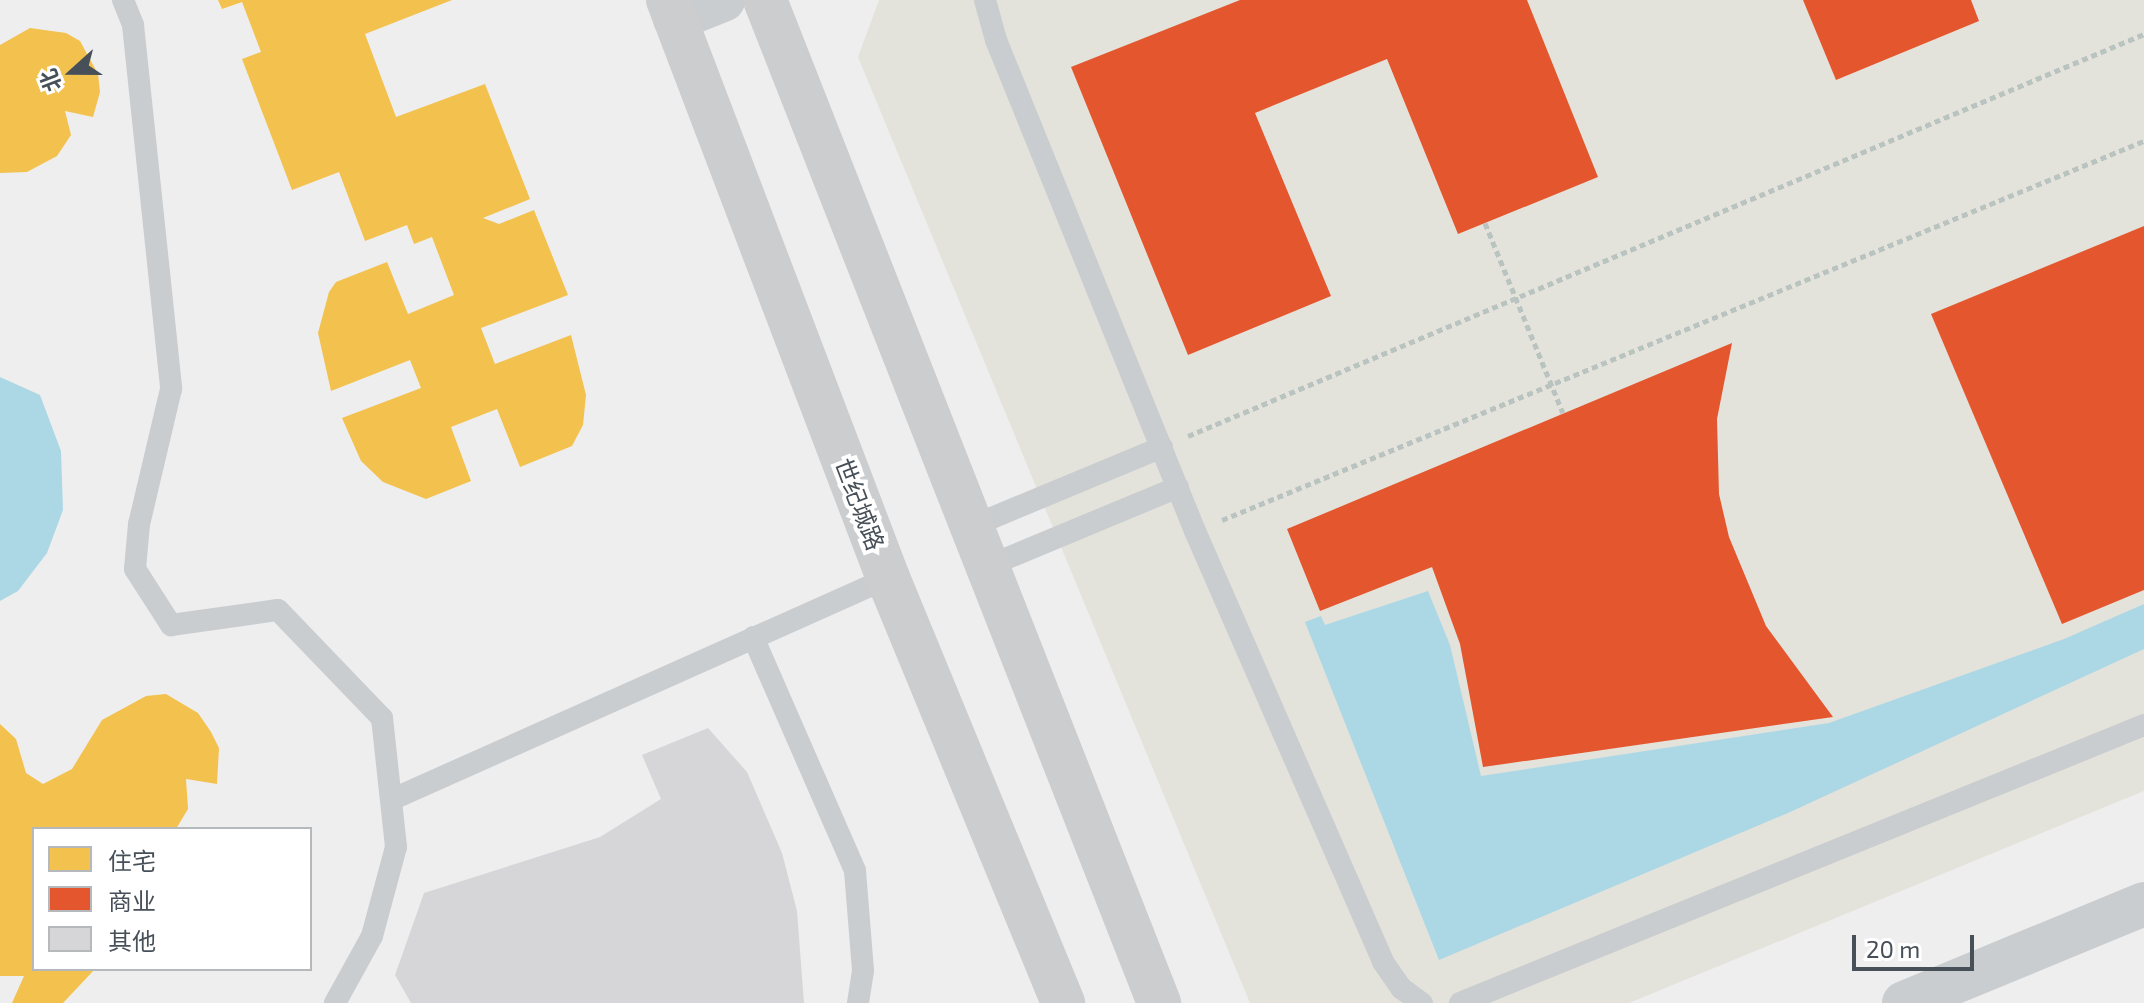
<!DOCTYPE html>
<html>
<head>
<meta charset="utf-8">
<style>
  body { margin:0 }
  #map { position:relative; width:2144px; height:1003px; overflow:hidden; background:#efeeee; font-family:"Exo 2","Noto Sans SC",sans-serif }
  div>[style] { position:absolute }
  .commercial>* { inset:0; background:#e3e2db }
  .water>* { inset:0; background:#acd8e6 }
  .homes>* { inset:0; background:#f2c14e }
  .shops>* { inset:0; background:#e4572e }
  .building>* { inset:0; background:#d6d6d8 }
  .path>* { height:5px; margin-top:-2.5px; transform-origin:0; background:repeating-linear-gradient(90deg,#b9c3bf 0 6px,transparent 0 10px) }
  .service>* { height:22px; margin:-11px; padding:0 11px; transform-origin:11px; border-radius:11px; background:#cacdcf }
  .tertiary>* { height:44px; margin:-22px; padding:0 22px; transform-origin:22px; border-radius:22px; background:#cacdcf }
  .secondary>* { height:44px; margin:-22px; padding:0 22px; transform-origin:22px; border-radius:22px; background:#cbcdcf }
  .path-bridge>* { height:5px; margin-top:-2.5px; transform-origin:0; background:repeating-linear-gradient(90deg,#b9c3bf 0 6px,transparent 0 10px) }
  span { translate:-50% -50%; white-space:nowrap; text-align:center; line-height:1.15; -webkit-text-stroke:8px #fff; paint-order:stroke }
  .street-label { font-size:24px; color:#475058 }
  .legend { position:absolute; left:32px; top:827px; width:280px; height:144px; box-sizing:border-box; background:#fff; border:2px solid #b5b9bc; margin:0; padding:10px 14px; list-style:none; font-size:24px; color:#475058 }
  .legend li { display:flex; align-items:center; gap:16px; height:40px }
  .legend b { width:40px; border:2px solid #b5b9bc }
  .north { position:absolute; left:32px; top:32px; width:80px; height:80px; -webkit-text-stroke:6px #fff; paint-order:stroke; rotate:249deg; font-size:22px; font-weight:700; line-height:32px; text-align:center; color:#475058 }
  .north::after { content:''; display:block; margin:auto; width:28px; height:36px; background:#475058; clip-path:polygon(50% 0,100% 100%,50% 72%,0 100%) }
  .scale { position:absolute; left:1852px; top:935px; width:122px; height:36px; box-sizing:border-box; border:4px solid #475058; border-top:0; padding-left:10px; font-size:24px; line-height:28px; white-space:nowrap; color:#475058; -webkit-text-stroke:6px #fff; paint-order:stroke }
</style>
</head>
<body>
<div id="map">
  <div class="commercial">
    <div style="clip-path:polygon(879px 0,2144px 0,2144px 791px,1629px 1003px,1250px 1003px,858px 57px)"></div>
  </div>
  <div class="water">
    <div style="clip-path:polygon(0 377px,40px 395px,61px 451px,63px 510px,47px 553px,18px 591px,0 601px)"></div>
    <div style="clip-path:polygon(1428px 591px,1450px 645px,1481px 776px,1829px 723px,2064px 639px,2144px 604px,2144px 649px,1788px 813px,1439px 960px,1305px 622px,1321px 616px,1325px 625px)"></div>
  </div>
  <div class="homes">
    <div style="clip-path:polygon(218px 0,452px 0,365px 34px,396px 117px,485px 84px,530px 199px,483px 218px,499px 224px,534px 210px,568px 295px,481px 328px,495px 364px,571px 335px,586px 395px,583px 425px,572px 446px,520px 467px,497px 409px,451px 427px,471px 481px,426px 499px,383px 482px,361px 461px,342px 418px,421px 388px,410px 360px,331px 391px,318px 333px,329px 292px,336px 282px,387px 262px,408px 314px,454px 295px,432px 237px,414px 244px,407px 225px,365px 241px,339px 172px,292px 190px,242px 59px,261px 52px,242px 2px,222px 9px)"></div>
    <div style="clip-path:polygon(30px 28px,66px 33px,80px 41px,98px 74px,100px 92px,93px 117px,65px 111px,71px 135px,57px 156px,27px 172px,0 173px,0 45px)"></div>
    <div style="clip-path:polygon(166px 694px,198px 713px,211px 732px,219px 748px,217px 784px,186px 779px,188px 809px,176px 829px,34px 829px,34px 969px,95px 969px,63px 1003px,12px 1003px,24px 976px,0 976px,0 724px,16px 739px,26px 773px,43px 784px,72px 769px,102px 720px,146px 696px)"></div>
  </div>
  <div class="shops">
    <div style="clip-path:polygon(1240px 0,1527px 0,1598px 177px,1458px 234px,1387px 59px,1255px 113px,1331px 296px,1188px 355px,1071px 67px)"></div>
    <div style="clip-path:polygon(1803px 0,1971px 0,1979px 21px,1836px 80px)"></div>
    <div style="clip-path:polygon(2144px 226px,2144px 590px,2062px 624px,1931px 314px)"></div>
    <div style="clip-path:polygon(1732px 343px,1717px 419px,1719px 494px,1729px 537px,1766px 626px,1833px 717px,1483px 767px,1460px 644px,1432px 567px,1320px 611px,1287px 529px)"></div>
  </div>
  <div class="building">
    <div style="clip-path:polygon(708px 728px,747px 772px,782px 853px,797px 911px,804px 1003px,411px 1003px,395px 975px,424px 893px,600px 837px,661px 799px,642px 755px)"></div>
  </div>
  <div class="path">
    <div style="left:1188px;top:436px;width:1037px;rotate:-22.81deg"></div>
    <div style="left:1222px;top:520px;width:997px;rotate:-22.35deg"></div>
  </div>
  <div class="service">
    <div style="left:123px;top:0;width:27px;rotate:68deg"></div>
    <div style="left:133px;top:25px;width:366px;rotate:84deg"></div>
    <div style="left:171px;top:389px;width:139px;rotate:103.3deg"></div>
    <div style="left:139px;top:524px;width:45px;rotate:95.1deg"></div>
    <div style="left:135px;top:569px;width:67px;rotate:57.3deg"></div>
    <div style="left:171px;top:625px;width:108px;rotate:-8deg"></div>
    <div style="left:278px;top:610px;width:150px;rotate:46.1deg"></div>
    <div style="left:382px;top:718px;width:130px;rotate:83.8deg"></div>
    <div style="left:396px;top:847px;width:92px;rotate:105.1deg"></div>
    <div style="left:372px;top:936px;width:77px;rotate:118.9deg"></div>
    <div style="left:985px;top:0;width:41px;rotate:74.6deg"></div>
    <div style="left:996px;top:40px;width:530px;rotate:67.94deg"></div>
    <div style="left:1195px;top:531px;width:470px;rotate:66.4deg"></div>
    <div style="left:1383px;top:962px;width:32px;rotate:55deg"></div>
    <div style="left:1401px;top:988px;width:26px;rotate:36deg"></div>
    <div style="left:970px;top:527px;width:208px;rotate:-22.6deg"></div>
    <div style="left:986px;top:567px;width:208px;rotate:-22.6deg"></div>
    <div style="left:753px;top:637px;width:255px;rotate:66.4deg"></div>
    <div style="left:855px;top:871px;width:100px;rotate:85.4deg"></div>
    <div style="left:863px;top:971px;width:32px;rotate:99deg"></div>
    <div style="left:393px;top:799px;width:542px;rotate:-24.06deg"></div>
    <div style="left:1460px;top:1003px;width:738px;rotate:-22.12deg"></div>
  </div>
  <div class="tertiary">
    <div style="left:675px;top:19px;width:52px;rotate:-21.6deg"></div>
    <div style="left:1904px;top:1003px;width:260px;rotate:-22.4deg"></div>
  </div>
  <div class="secondary">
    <div style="left:668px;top:0;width:618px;rotate:69.16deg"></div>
    <div style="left:888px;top:578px;width:460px;rotate:67.6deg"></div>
    <div style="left:765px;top:0;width:1078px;rotate:68.55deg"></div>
  </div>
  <div class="path-bridge">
    <div style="left:1485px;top:223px;width:205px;rotate:67.7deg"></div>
  </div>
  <div class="street-label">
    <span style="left:860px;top:504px;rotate:69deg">世纪城路</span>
  </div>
  <ul class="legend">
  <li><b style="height:22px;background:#f2c14e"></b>住宅</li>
  <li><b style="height:22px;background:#e4572e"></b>商业</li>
  <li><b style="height:22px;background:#d6d6d8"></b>其他</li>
  </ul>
  <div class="north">北</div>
  <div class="scale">20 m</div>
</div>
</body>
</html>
